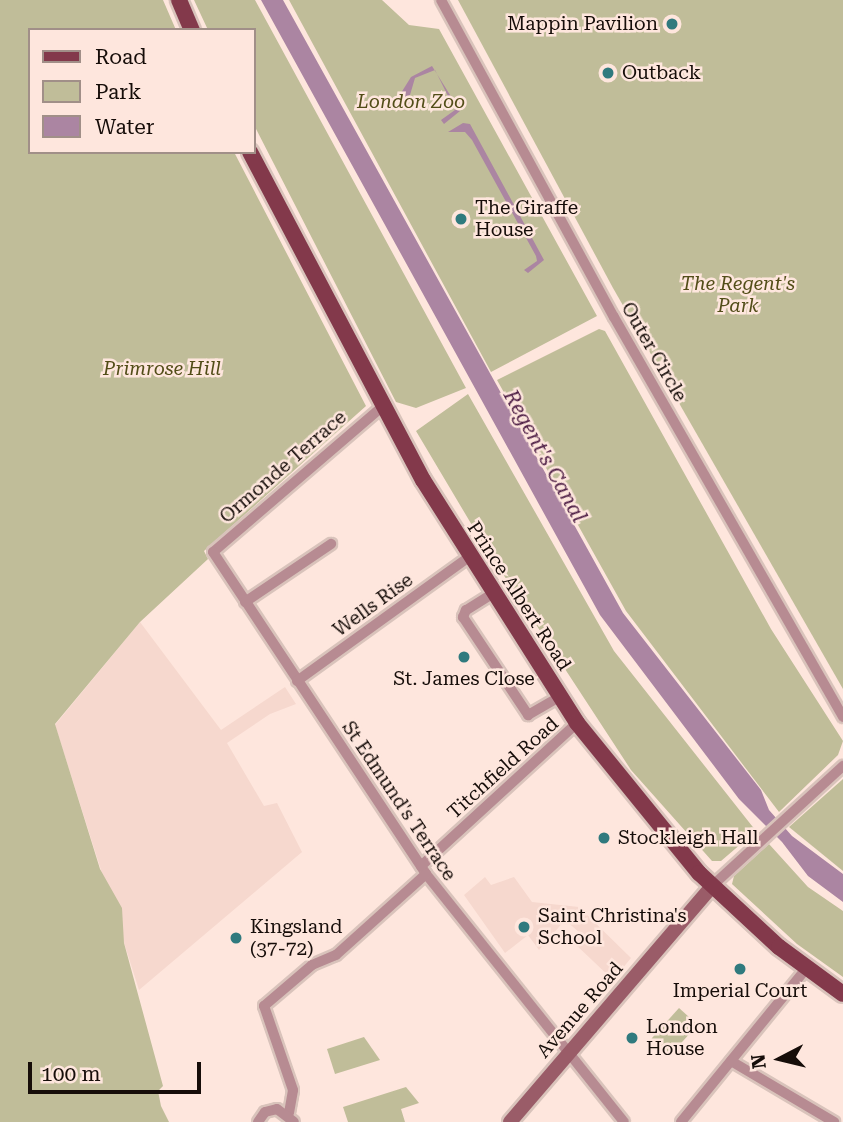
<!DOCTYPE html>
<html>
<head>
<meta charset="utf-8">
<style>
  body { margin:0 }
  #map { position:relative; width:843px; height:1122px; overflow:hidden; background:#fee6dd; font-family:"Roboto Serif",serif }
  div>[style] { position:absolute }
  .built>* { inset:0; background:#f6d8ce }
  .green>* { inset:0; background:#c0bd99; transform-origin:0 0 }
  .water>* { inset:0; background:#ab85a2 }
  .roads { filter:drop-shadow(2px 0 #d9c3bb) drop-shadow(-2px 0 #d9c3bb) drop-shadow(0 2px #d9c3bb) drop-shadow(0 -2px #d9c3bb) }
  .minor>* { height:10px; margin:-5px; padding:0 5px; transform-origin:5px; border-radius:5px; background:#b78b92 }
  .secondary>* { height:14px; margin:-7px; padding:0 7px; transform-origin:7px; border-radius:7px; background:#9a5c68 }
  .primary>* { height:16px; margin:-8px; padding:0 8px; transform-origin:8px; border-radius:8px; background:#83394b }
  .dots>* { width:19px; height:19px; translate:-50% -50%; box-sizing:border-box; border:4px solid #fee6dd; border-radius:50% }
  span { translate:-50% -50%; white-space:nowrap; text-align:center; line-height:1.15; -webkit-text-stroke:5px #fee6dd; paint-order:stroke }
  .poi-label { font-size:19px; color:#160d09 }
  .right { translate:-100% -50%; text-align:right }
  .left { translate:0 -50%; text-align:left }
  .park-label { font-size:19px; color:#524d18; font-style:italic }
  .street-label { font-size:19px; color:#160d09 }
  .water-label { font-size:21px; color:#502047; font-style:italic }
  .legend { position:absolute; left:28px; top:28px; width:228px; height:126px; box-sizing:border-box; background:#fee6dd; border:2px solid #a18f88; margin:0; padding:9px 12px; list-style:none; font-size:21px; color:#160d09 }
  .legend li { display:flex; align-items:center; gap:14px; height:35px }
  .legend b { width:35px; border:2px solid #a18f88 }
  .north { position:absolute; left:745px; top:1024px; width:70px; height:70px; -webkit-text-stroke:5px #fee6dd; paint-order:stroke; rotate:263deg; font-size:19px; font-weight:700; line-height:28px; text-align:center; color:#160d09 }
  .north::after { content:''; display:block; margin:auto; width:24px; height:32px; background:#160d09; clip-path:polygon(50% 0,100% 100%,50% 72%,0 100%) }
  .scale { position:absolute; left:28px; top:1062px; width:173px; height:32px; box-sizing:border-box; border:4px solid #160d09; border-top:0; padding-left:9px; font-size:21px; line-height:24px; white-space:nowrap; color:#160d09; -webkit-text-stroke:5px #fee6dd; paint-order:stroke }
</style>
</head>
<body>
<div id="map">
  <div class="built">
    <div style="clip-path:polygon(140px 622px,221px 730px,285px 687px,296px 704px,270px 714px,227px 743px,264px 806px,277px 803px,302px 852px,139px 990px,55px 725px)"></div>
    <div style="clip-path:polygon(485px 877px,491px 885px,514px 877px,532px 902px,579px 907px,631px 958px,613px 980px,573px 942px,580px 933px,565px 920px,539px 950px,528px 935px,505px 953px,464px 895px)"></div>
  </div>
  <div class="green">
    <div style="clip-path:polygon(0 0,163px 0,176px 30px,30px 30px,30px 152px,234px 152px,366px 406px,204px 551px,208px 559px,140px 622px,55px 724px,100px 869px,122px 908px,124px 943px,163px 1086px,158px 1091px,161px 1106px,169px 1122px,0 1122px)"></div>
    <div style="clip-path:polygon(194px 0,255px 0,466px 388px,416px 408px,396px 402px,254px 125px,254px 30px,208px 30px)"></div>
    <div style="clip-path:polygon(289px 0,382px 0,409px 25px,439px 29px,597px 316px,491px 372px)"></div>
    <div style="clip-path:polygon(458px 0,843px 0,843px 689px,613px 288px)"></div>
    <div style="clip-path:polygon(599px 329px,605px 331px,771px 629px,843px 741px,838px 755px,779px 812px,626px 611px,497px 380px)"></div>
    <div style="clip-path:polygon(468px 394px,614px 651px,756px 831px,721px 861px,712px 861px,631px 770px,482px 542px,416px 431px)"></div>
    <div style="clip-path:polygon(843px 779px,843px 871px,789px 827px)"></div>
    <div style="clip-path:polygon(769px 844px,808px 887px,843px 911px,843px 977px,797px 944px,732px 884px,734px 876px)"></div>
    <div style="left:679px;top:1008px;width:25px;height:41px;rotate:42deg"></div>
    <div style="clip-path:polygon(364px 1037px,380px 1060px,335px 1074px,327px 1049px)"></div>
    <div style="clip-path:polygon(406px 1087px,419px 1103px,401px 1109px,405px 1122px,348px 1122px,343px 1107px)"></div>
  </div>
  <div class="water">
    <div style="clip-path:polygon(261px 0,283px 0,623px 613px,761px 790px,769px 810px,792px 836px,843px 874px,843px 902px,808px 876px,782px 842px,739px 799px,600px 615px)"></div>
    <div style="clip-path:polygon(432px 66px,460px 111px,444px 124px,441px 120px,455px 110px,435px 70px,415px 78px,410px 95px,404px 98px,401px 93px,411px 77px)"></div>
    <div style="clip-path:polygon(463px 123px,470px 124px,544px 260px,528px 273px,524px 270px,537px 261px,536px 256px,472px 140px,465px 132px,448px 132px)"></div>
  </div>
  <div class="roads">
    <div class="minor">
      <div style="left:441px;top:0;width:361px;rotate:61.4deg"></div>
      <div style="left:614px;top:317px;width:461px;rotate:60.2deg"></div>
      <div style="left:383px;top:406px;width:224px;rotate:139.3deg"></div>
      <div style="left:213px;top:552px;width:386px;rotate:56.5deg"></div>
      <div style="left:426px;top:874px;width:317px;rotate:51.4deg"></div>
      <div style="left:492px;top:594px;width:31px;rotate:148deg"></div>
      <div style="left:466px;top:610px;width:8px;rotate:113deg"></div>
      <div style="left:463px;top:617px;width:118px;rotate:56.4deg"></div>
      <div style="left:528px;top:715px;width:36px;rotate:-30deg"></div>
      <div style="left:245px;top:602px;width:104px;rotate:-34deg"></div>
      <div style="left:297px;top:681px;width:212px;rotate:-35.8deg"></div>
      <div style="left:421px;top:866px;width:212px;rotate:-42.5deg"></div>
      <div style="left:712px;top:886px;width:178px;rotate:-42.5deg"></div>
      <div style="left:731px;top:1061px;width:120px;rotate:30.6deg"></div>
      <div style="left:289px;top:1113px;width:23px;rotate:-80deg"></div>
      <div style="left:293px;top:1090px;width:89px;rotate:-109deg"></div>
      <div style="left:264px;top:1006px;width:63px;rotate:-40.5deg"></div>
      <div style="left:312px;top:965px;width:26px;rotate:-23deg"></div>
      <div style="left:336px;top:955px;width:121px;rotate:-42deg"></div>
      <div style="left:258px;top:1122px;width:12px;rotate:-55deg"></div>
      <div style="left:265px;top:1112px;width:12px;rotate:-14deg"></div>
      <div style="left:277px;top:1109px;width:21px;rotate:37deg"></div>
      <div style="left:681px;top:1122px;width:198px;rotate:-50.8deg"></div>
    </div>
    <div class="secondary">
      <div style="left:510px;top:1122px;width:311px;rotate:-49.4deg"></div>
    </div>
    <div class="primary">
      <div style="left:179px;top:0;width:33px;rotate:67deg"></div>
      <div style="left:250px;top:152px;width:371px;rotate:62.2deg"></div>
      <div style="left:423px;top:480px;width:288px;rotate:57.6deg"></div>
      <div style="left:577px;top:723px;width:193px;rotate:50.9deg"></div>
      <div style="left:699px;top:873px;width:109px;rotate:42.8deg"></div>
      <div style="left:779px;top:947px;width:79px;rotate:36.3deg"></div>
    </div>
  </div>
  <div class="dots">
    <div style="left:672px;top:24px;background:#307a7e"></div>
    <div style="left:608px;top:73px;background:#307a7e"></div>
    <div style="left:461px;top:219px;background:#307a7e"></div>
    <div style="left:464px;top:657px;background:#307a7e"></div>
    <div style="left:604px;top:838px;background:#307a7e"></div>
    <div style="left:524px;top:927px;background:#307a7e"></div>
    <div style="left:236px;top:938px;background:#307a7e"></div>
    <div style="left:740px;top:969px;background:#307a7e"></div>
    <div style="left:632px;top:1038px;background:#307a7e"></div>
  </div>
  <div class="poi-label">
    <span class="right" style="left:658px;top:24px">Mappin Pavilion</span>
    <span class="left" style="left:622px;top:73px">Outback</span>
    <span class="left" style="left:475px;top:219px">The Giraffe<br>House</span>
    <span style="left:464px;top:679px">St. James Close</span>
    <span class="left" style="left:618px;top:838px">Stockleigh Hall</span>
    <span class="left" style="left:538px;top:927px">Saint Christina's<br>School</span>
    <span class="left" style="left:250px;top:938px">Kingsland<br>(37-72)</span>
    <span style="left:740px;top:991px">Imperial Court</span>
    <span class="left" style="left:646px;top:1038px">London<br>House</span>
  </div>
  <div class="park-label">
    <span style="left:411px;top:102px">London Zoo</span>
    <span style="left:738px;top:295px">The Regent's<br>Park</span>
    <span style="left:162px;top:369px">Primrose Hill</span>
  </div>
  <div class="street-label">
    <span style="left:654px;top:352px;rotate:60deg">Outer Circle</span>
    <span style="left:283px;top:467px;rotate:-41deg">Ormonde Terrace</span>
    <span style="left:519px;top:596px;rotate:57deg">Prince Albert Road</span>
    <span style="left:373px;top:605px;rotate:-36deg">Wells Rise</span>
    <span style="left:503px;top:768px;rotate:-42deg">Titchfield Road</span>
    <span style="left:399px;top:801px;rotate:56deg">St Edmund's Terrace</span>
    <span style="left:580px;top:1010px;rotate:-49deg">Avenue Road</span>
  </div>
  <div class="water-label">
    <span style="left:545px;top:456px;rotate:61deg">Regent's Canal</span>
  </div>
  <ul class="legend">
  <li><b style="height:9px;background:#83394b"></b>Road</li>
  <li><b style="height:19px;background:#c0bd99"></b>Park</li>
  <li><b style="height:19px;background:#ab85a2"></b>Water</li>
  </ul>
  <div class="north">N</div>
  <div class="scale">100 m</div>
</div>
</body>
</html>
